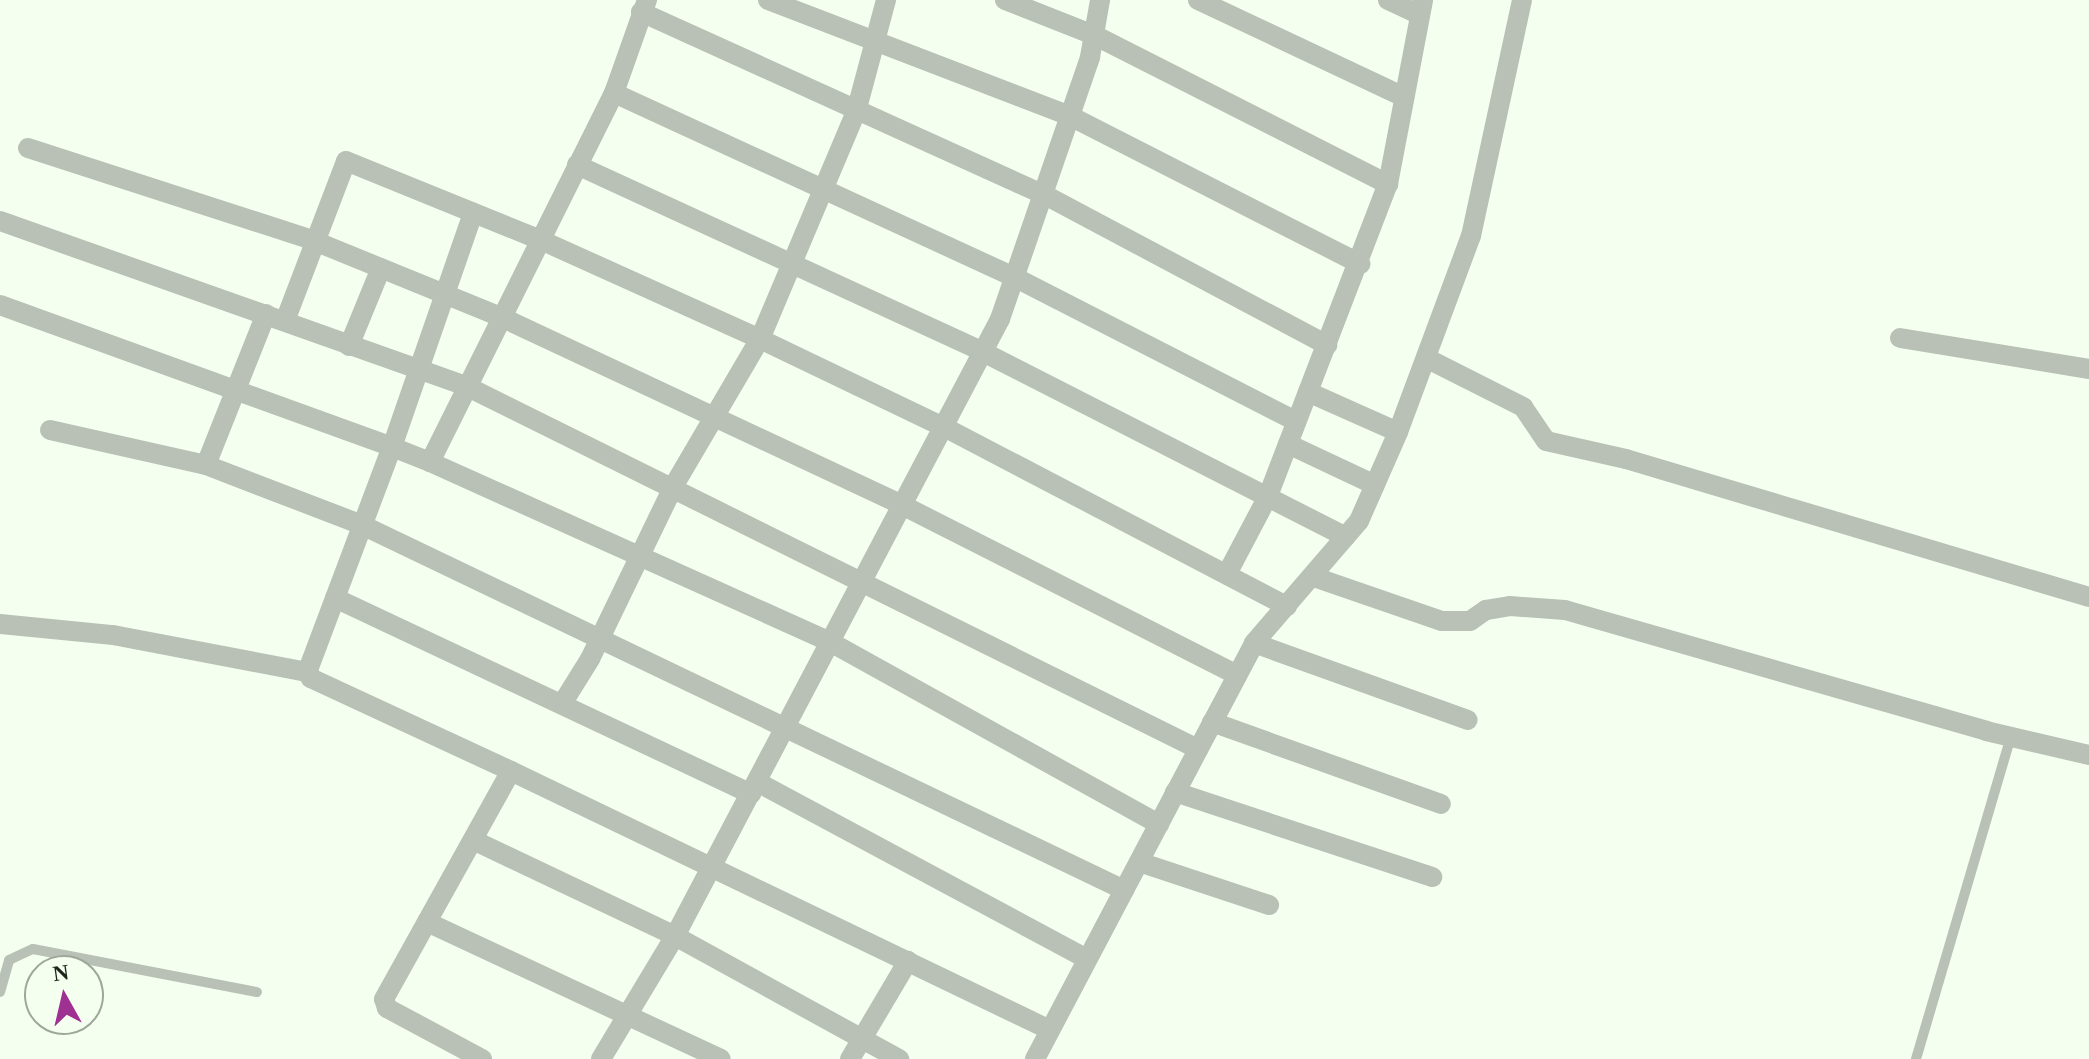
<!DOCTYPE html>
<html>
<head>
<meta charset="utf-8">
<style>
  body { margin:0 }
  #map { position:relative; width:2089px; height:1059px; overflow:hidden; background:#f4ffef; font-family:Georgia,serif }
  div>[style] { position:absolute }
  .lane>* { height:10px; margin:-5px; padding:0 5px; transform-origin:5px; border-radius:5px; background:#b9c1b6 }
  .street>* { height:20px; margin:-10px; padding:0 10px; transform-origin:10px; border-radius:10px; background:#b9c1b6 }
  span { translate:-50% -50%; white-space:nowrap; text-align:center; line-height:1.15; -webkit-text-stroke:8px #f4ffef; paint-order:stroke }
  .north { position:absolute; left:24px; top:955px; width:80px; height:80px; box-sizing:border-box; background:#f4ffef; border:2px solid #9ea79a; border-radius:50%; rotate:352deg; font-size:22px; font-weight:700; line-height:32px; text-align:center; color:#1e241b }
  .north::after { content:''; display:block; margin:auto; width:28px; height:36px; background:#9e3191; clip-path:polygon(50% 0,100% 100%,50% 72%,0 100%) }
</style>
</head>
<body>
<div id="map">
  <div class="lane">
    <div style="left:0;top:992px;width:33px;rotate:-74deg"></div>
    <div style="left:9px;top:960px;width:26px;rotate:-25deg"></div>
    <div style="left:33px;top:949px;width:228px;rotate:10.9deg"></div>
    <div style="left:1916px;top:1059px;width:336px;rotate:-73.6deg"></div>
  </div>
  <div class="street">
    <div style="left:768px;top:0;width:324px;rotate:21deg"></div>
    <div style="left:1070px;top:116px;width:326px;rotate:27deg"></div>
    <div style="left:1005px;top:0;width:96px;rotate:21.5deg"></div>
    <div style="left:1094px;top:35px;width:330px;rotate:26.9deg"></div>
    <div style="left:1198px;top:0;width:228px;rotate:25.2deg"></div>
    <div style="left:1388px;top:0;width:35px;rotate:25deg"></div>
    <div style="left:641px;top:12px;width:441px;rotate:24.4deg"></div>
    <div style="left:1043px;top:194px;width:322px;rotate:28deg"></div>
    <div style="left:614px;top:93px;width:440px;rotate:24.7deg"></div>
    <div style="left:1014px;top:277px;width:317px;rotate:27.1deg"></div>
    <div style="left:28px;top:148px;width:299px;rotate:17.9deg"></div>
    <div style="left:312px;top:240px;width:206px;rotate:22.2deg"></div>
    <div style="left:503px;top:318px;width:443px;rotate:25.1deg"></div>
    <div style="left:904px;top:506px;width:373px;rotate:26.9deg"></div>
    <div style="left:577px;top:165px;width:447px;rotate:24.7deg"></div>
    <div style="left:983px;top:352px;width:407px;rotate:27deg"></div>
    <div style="left:0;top:221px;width:497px;rotate:19.5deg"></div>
    <div style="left:468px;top:387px;width:815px;rotate:26.38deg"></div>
    <div style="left:0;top:305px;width:417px;rotate:19.9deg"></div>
    <div style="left:392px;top:447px;width:248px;rotate:-70.9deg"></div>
    <div style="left:266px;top:314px;width:162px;rotate:111.7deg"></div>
    <div style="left:206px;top:465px;width:167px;rotate:21deg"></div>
    <div style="left:362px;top:525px;width:845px;rotate:25.59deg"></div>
    <div style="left:285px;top:321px;width:171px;rotate:-69.1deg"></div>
    <div style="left:346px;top:161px;width:213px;rotate:22.1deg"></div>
    <div style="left:543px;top:241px;width:238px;rotate:24.3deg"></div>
    <div style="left:760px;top:339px;width:204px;rotate:25.6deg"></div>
    <div style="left:944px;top:427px;width:387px;rotate:27.6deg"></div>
    <div style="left:1900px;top:338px;width:192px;rotate:9.3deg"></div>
    <div style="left:349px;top:346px;width:84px;rotate:-67.7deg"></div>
    <div style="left:1426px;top:358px;width:109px;rotate:26.8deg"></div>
    <div style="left:1523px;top:407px;width:41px;rotate:55.9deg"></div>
    <div style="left:1546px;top:441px;width:82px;rotate:12.7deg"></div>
    <div style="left:1626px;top:459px;width:483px;rotate:16.6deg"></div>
    <div style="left:1308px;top:392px;width:98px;rotate:24deg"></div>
    <div style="left:50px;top:430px;width:160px;rotate:12.6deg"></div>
    <div style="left:1288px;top:444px;width:96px;rotate:25.2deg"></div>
    <div style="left:430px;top:462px;width:441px;rotate:24.2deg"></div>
    <div style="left:832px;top:643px;width:374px;rotate:29deg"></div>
    <div style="left:1228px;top:572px;width:86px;rotate:-62.2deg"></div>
    <div style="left:1268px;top:496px;width:334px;rotate:-69deg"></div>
    <div style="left:1388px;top:184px;width:187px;rotate:-79.2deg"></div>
    <div style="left:1314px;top:577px;width:135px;rotate:19deg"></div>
    <div style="left:1442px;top:621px;width:28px"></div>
    <div style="left:1470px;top:621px;width:19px;rotate:-35deg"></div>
    <div style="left:1486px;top:610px;width:24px;rotate:-9deg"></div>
    <div style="left:1510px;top:606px;width:55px;rotate:4.2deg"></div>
    <div style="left:1565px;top:610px;width:438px;rotate:16deg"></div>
    <div style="left:1986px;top:731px;width:106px;rotate:13.1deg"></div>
    <div style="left:335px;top:598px;width:460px;rotate:25.2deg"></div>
    <div style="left:0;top:624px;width:114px;rotate:5.6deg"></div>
    <div style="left:113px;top:635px;width:197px;rotate:10.8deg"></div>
    <div style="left:1254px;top:643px;width:227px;rotate:19.8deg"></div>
    <div style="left:562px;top:704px;width:53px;rotate:-58.1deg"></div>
    <div style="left:590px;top:659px;width:191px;rotate:-64.2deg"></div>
    <div style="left:673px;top:487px;width:172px;rotate:-59.6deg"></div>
    <div style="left:760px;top:339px;width:246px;rotate:-67.1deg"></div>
    <div style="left:856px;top:112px;width:116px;rotate:-75deg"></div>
    <div style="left:1212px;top:722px;width:243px;rotate:19.7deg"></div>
    <div style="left:511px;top:771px;width:598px;rotate:25.67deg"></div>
    <div style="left:757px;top:782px;width:374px;rotate:28.2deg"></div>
    <div style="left:1175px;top:792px;width:271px;rotate:18.3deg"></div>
    <div style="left:473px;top:840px;width:224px;rotate:25.4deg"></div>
    <div style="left:675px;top:936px;width:256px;rotate:28.8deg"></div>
    <div style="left:1139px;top:862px;width:137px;rotate:18.3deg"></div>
    <div style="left:427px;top:922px;width:324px;rotate:25deg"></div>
    <div style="left:482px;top:1059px;width:108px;rotate:-151.8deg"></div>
    <div style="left:387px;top:1008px;width:9px;rotate:-108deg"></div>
    <div style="left:384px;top:999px;width:261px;rotate:-60.9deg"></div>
    <div style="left:511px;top:771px;width:221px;rotate:-155.1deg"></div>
    <div style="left:311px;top:678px;width:9px;rotate:-111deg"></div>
    <div style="left:308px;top:670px;width:238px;rotate:-69.4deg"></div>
    <div style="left:392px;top:447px;width:41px;rotate:21.5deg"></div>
    <div style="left:430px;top:462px;width:412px;rotate:-63.5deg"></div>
    <div style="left:614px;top:93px;width:99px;rotate:-70.5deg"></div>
    <div style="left:601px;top:1059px;width:144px;rotate:-59deg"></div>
    <div style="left:675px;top:936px;width:697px;rotate:-62.22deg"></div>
    <div style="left:1000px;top:319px;width:277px;rotate:-71deg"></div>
    <div style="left:1090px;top:57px;width:58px;rotate:-80deg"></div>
    <div style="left:850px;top:1059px;width:114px;rotate:-59.4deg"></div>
    <div style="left:1035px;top:1059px;width:470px;rotate:-62.2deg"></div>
    <div style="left:1254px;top:643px;width:161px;rotate:-49.3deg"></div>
    <div style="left:1359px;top:521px;width:97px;rotate:-66.3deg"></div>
    <div style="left:1398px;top:432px;width:209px;rotate:-69.6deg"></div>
    <div style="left:1471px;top:236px;width:241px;rotate:-77.8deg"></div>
  </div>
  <div class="north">N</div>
</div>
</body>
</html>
